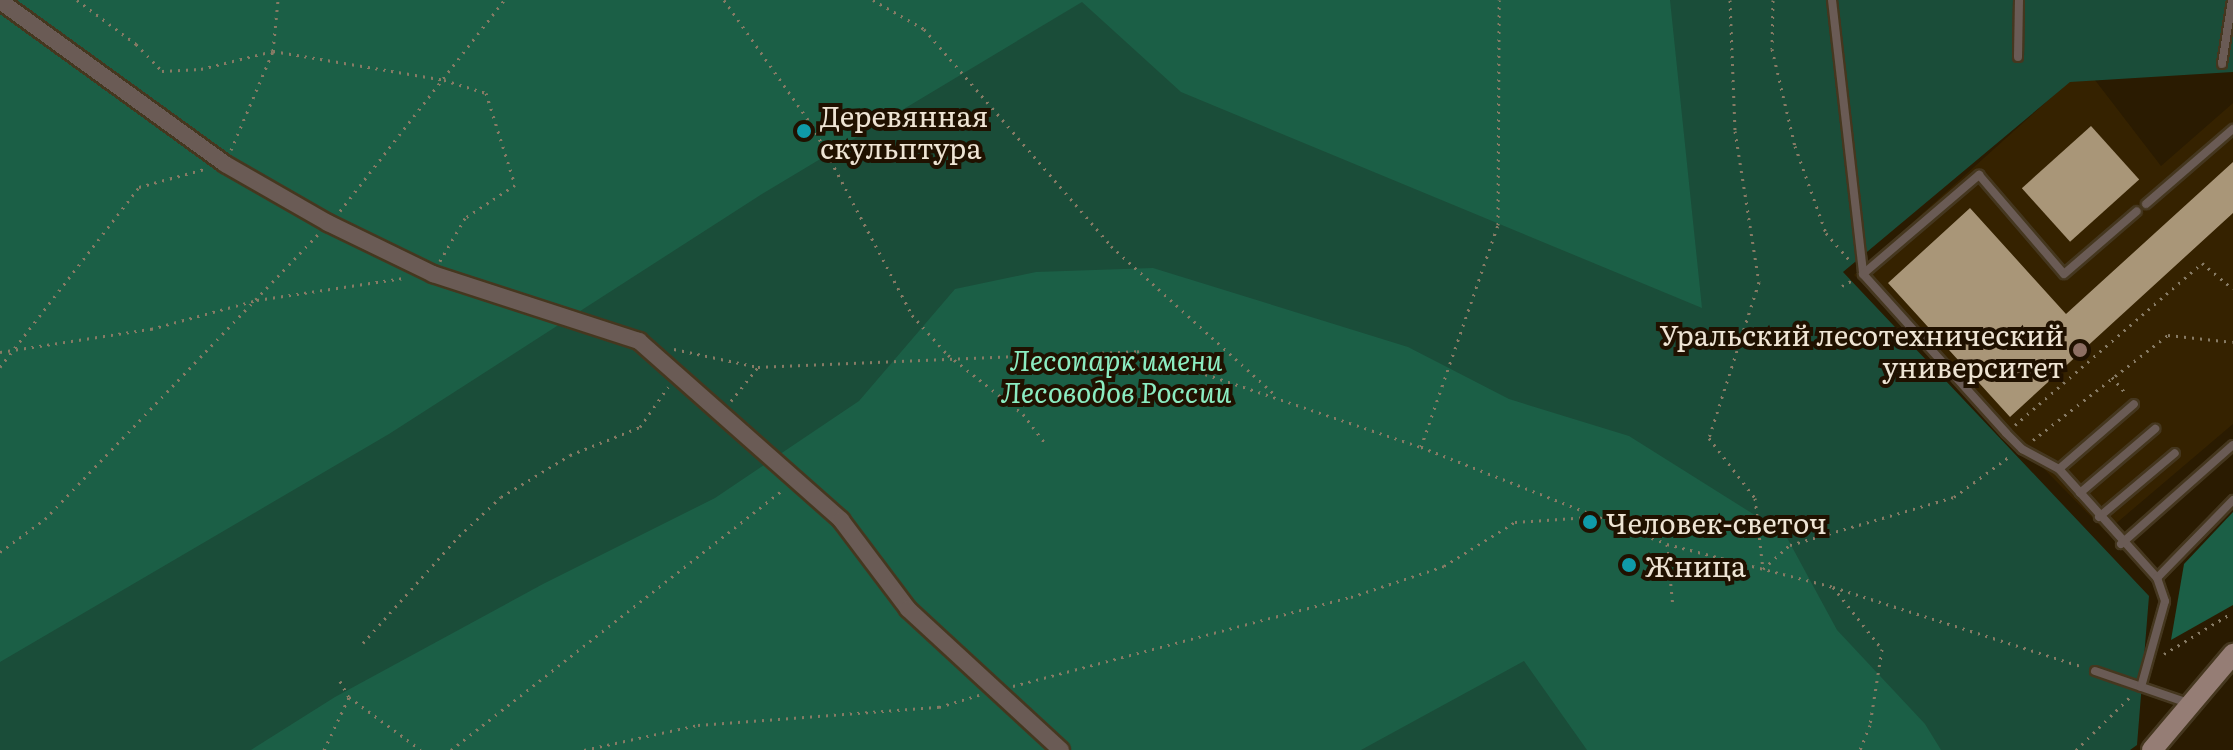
<!DOCTYPE html>
<html>
<head>
<meta charset="utf-8">
<style>
  body { margin:0 }
  #map { position:relative; width:2233px; height:750px; overflow:hidden; background:#2a1b01; font-family:Literata,serif }
  div>[style] { position:absolute }
  .built>* { inset:0; background:#352200 }
  .green>* { inset:0; background:#1a4d39 }
  .forest>* { inset:0; background:#1b5f46 }
  .building>* { inset:0; background:#a99678; transform-origin:0 0 }
  .path>* { height:3px; margin-top:-1.5px; transform-origin:0; background:repeating-linear-gradient(90deg,#877b65 0 2px,transparent 0 8px) }
  .roads { filter:drop-shadow(2px 0 #45371f) drop-shadow(-2px 0 #45371f) drop-shadow(0 2px #45371f) drop-shadow(0 -2px #45371f) }
  .lane>* { height:8px; margin:-4px; padding:0 4px; transform-origin:4px; border-radius:4px; background:#6a5b55 }
  .street>* { height:16px; margin:-8px; padding:0 8px; transform-origin:8px; border-radius:8px; background:#6a5b55 }
  .secondary>* { height:20px; margin:-10px; padding:0 10px; transform-origin:10px; border-radius:10px; background:#957d75 }
  .dots>* { width:22px; height:22px; translate:-50% -50%; box-sizing:border-box; border:4px solid #201100; border-radius:50% }
  span { translate:-50% -50%; white-space:nowrap; text-align:center; line-height:1.15; -webkit-text-stroke:8px #201100; paint-order:stroke }
  .poi-label { font-size:28px; color:#eee4d4 }
  .left { translate:0 -50%; text-align:left }
  .right { translate:-100% -50%; text-align:right }
  .park-label { font-size:28px; color:#8becc1; font-style:italic }
</style>
</head>
<body>
<div id="map">
  <div class="built">
    <div style="clip-path:polygon(2085px 67px,2161px 166px,2233px 103px,2233px 424px,2106px 532px,1854px 275px)"></div>
  </div>
  <div class="green">
    <div style="clip-path:polygon(0 0,2233px 0,2233px 72px,2070px 82px,1843px 272px,2149px 596px,2137px 745px,2130px 750px,0 750px)"></div>
  </div>
  <div class="forest">
    <div style="clip-path:polygon(0 0,1670px 0,1702px 308px,1181px 92px,1082px 2px,762px 194px,389px 434px,0 662px)"></div>
    <div style="clip-path:polygon(1153px 268px,1408px 347px,1509px 399px,1629px 436px,1785px 534px,1837px 630px,1925px 724px,1941px 750px,1587px 750px,1524px 661px,1361px 750px,251px 750px,335px 697px,543px 584px,715px 498px,859px 401px,955px 289px,1036px 272px)"></div>
    <div style="clip-path:polygon(2233px 512px,2233px 605px,2171px 640px,2184px 564px)"></div>
  </div>
  <div class="building">
    <div style="left:2091px;top:126px;width:72px;height:93px;rotate:48deg"></div>
    <div style="clip-path:polygon(2233px 162px,2233px 213px,2010px 417px,1888px 283px,1970px 208px,2066px 314px)"></div>
  </div>
  <div class="path">
    <div style="left:77px;top:0;width:74px;rotate:36.7deg"></div>
    <div style="left:136px;top:44px;width:37px;rotate:46deg"></div>
    <div style="left:162px;top:71px;width:39px;rotate:-3deg"></div>
    <div style="left:201px;top:69px;width:74px;rotate:-14deg"></div>
    <div style="left:273px;top:51px;width:173px;rotate:9.6deg"></div>
    <div style="left:444px;top:80px;width:44px;rotate:17.2deg"></div>
    <div style="left:486px;top:93px;width:96px;rotate:72.5deg"></div>
    <div style="left:515px;top:185px;width:60px;rotate:146.6deg"></div>
    <div style="left:465px;top:218px;width:50px;rotate:120.2deg"></div>
    <div style="left:724px;top:0;width:153px;rotate:54.9deg"></div>
    <div style="left:812px;top:125px;width:215px;rotate:62.2deg"></div>
    <div style="left:912px;top:315px;width:54px;rotate:48deg"></div>
    <div style="left:948px;top:355px;width:95px;rotate:38.2deg"></div>
    <div style="left:1023px;top:414px;width:35px;rotate:53deg"></div>
    <div style="left:873px;top:0;width:59px;rotate:29.6deg"></div>
    <div style="left:924px;top:29px;width:286px;rotate:49.2deg"></div>
    <div style="left:1111px;top:246px;width:220px;rotate:42.2deg"></div>
    <div style="left:1730px;top:0;width:131px;rotate:87.8deg"></div>
    <div style="left:1735px;top:131px;width:153px;rotate:81deg"></div>
    <div style="left:1759px;top:282px;width:164px;rotate:107.8deg"></div>
    <div style="left:1709px;top:438px;width:76px;rotate:52.5deg"></div>
    <div style="left:1755px;top:498px;width:71px;rotate:83.6deg"></div>
    <div style="left:1773px;top:0;width:49px;rotate:91.2deg"></div>
    <div style="left:1772px;top:49px;width:100px;rotate:76.7deg"></div>
    <div style="left:1795px;top:146px;width:92px;rotate:70.4deg"></div>
    <div style="left:1826px;top:233px;width:35px;rotate:49deg"></div>
    <div style="left:231px;top:150px;width:108px;rotate:-67deg"></div>
    <div style="left:273px;top:51px;width:51px;rotate:-84.4deg"></div>
    <div style="left:340px;top:211px;width:267px;rotate:-52.1deg"></div>
    <div style="left:1842px;top:286px;width:13px;rotate:-29deg"></div>
    <div style="left:674px;top:349px;width:86px;rotate:12.1deg"></div>
    <div style="left:758px;top:367px;width:379px;rotate:-2.4deg"></div>
    <div style="left:1137px;top:351px;width:300px;rotate:18.7deg"></div>
    <div style="left:1421px;top:447px;width:264px;rotate:21.5deg"></div>
    <div style="left:1667px;top:544px;width:171px;rotate:14.5deg"></div>
    <div style="left:1833px;top:587px;width:263px;rotate:17.7deg"></div>
    <div style="left:0;top:352px;width:153px;rotate:-8.7deg"></div>
    <div style="left:151px;top:329px;width:110px;rotate:-15.3deg"></div>
    <div style="left:257px;top:300px;width:150px;rotate:-8.5deg"></div>
    <div style="left:0;top:367px;width:227px;rotate:-52.3deg"></div>
    <div style="left:139px;top:187px;width:68px;rotate:-15.3deg"></div>
    <div style="left:2112px;top:377px;width:23px;rotate:50deg"></div>
    <div style="left:731px;top:401px;width:43px;rotate:-51.5deg"></div>
    <div style="left:2015px;top:425px;width:247px;rotate:-40.9deg"></div>
    <div style="left:2202px;top:263px;width:40px;rotate:40deg"></div>
    <div style="left:2033px;top:440px;width:171px;rotate:-37.9deg"></div>
    <div style="left:2168px;top:335px;width:65px;rotate:6.1deg"></div>
    <div style="left:1421px;top:447px;width:235px;rotate:-70.9deg"></div>
    <div style="left:1498px;top:225px;width:225px;rotate:-89.7deg"></div>
    <div style="left:1667px;top:544px;width:63px;rotate:84.6deg"></div>
    <div style="left:0;top:552px;width:56px;rotate:-36.3deg"></div>
    <div style="left:45px;top:519px;width:395px;rotate:-46.2deg"></div>
    <div style="left:1763px;top:569px;width:36px;rotate:-42deg"></div>
    <div style="left:1790px;top:545px;width:171px;rotate:-16.3deg"></div>
    <div style="left:1954px;top:497px;width:69px;rotate:-36.2deg"></div>
    <div style="left:1833px;top:587px;width:79px;rotate:51.7deg"></div>
    <div style="left:1882px;top:649px;width:77px;rotate:99deg"></div>
    <div style="left:1870px;top:725px;width:27px;rotate:112deg"></div>
    <div style="left:363px;top:643px;width:144px;rotate:-48.1deg"></div>
    <div style="left:459px;top:536px;width:57px;rotate:-42.9deg"></div>
    <div style="left:501px;top:497px;width:81px;rotate:-31.3deg"></div>
    <div style="left:570px;top:455px;width:75px;rotate:-21.8deg"></div>
    <div style="left:640px;top:427px;width:49px;rotate:-55deg"></div>
    <div style="left:2164px;top:654px;width:77px;rotate:-31.2deg"></div>
    <div style="left:340px;top:681px;width:18px;rotate:61deg"></div>
    <div style="left:349px;top:697px;width:89px;rotate:36.4deg"></div>
    <div style="left:1013px;top:686px;width:350px;rotate:-14.8deg"></div>
    <div style="left:1351px;top:597px;width:98px;rotate:-18.4deg"></div>
    <div style="left:1444px;top:566px;width:84px;rotate:-31.8deg"></div>
    <div style="left:1515px;top:522px;width:74px;rotate:-3.9deg"></div>
    <div style="left:324px;top:750px;width:59px;rotate:-64.7deg"></div>
    <div style="left:451px;top:750px;width:422px;rotate:-38.1deg"></div>
    <div style="left:584px;top:750px;width:117px;rotate:-12.4deg"></div>
    <div style="left:698px;top:725px;width:242px;rotate:-4.3deg"></div>
    <div style="left:939px;top:707px;width:42px;rotate:-16.7deg"></div>
    <div style="left:2076px;top:750px;width:78px;rotate:-44.5deg"></div>
  </div>
  <div class="roads">
    <div class="lane">
      <div style="left:1832px;top:0;width:276px;rotate:83.5deg"></div>
      <div style="left:1863px;top:274px;width:214px;rotate:48deg"></div>
      <div style="left:2006px;top:433px;width:23px;rotate:45deg"></div>
      <div style="left:2022px;top:449px;width:42px;rotate:28.4deg"></div>
      <div style="left:2059px;top:469px;width:147px;rotate:48deg"></div>
      <div style="left:2018px;top:57px;width:57px;rotate:-89deg"></div>
      <div style="left:2222px;top:64px;width:65px;rotate:-81.1deg"></div>
      <div style="left:2146px;top:204px;width:115px;rotate:-40.8deg"></div>
      <div style="left:1863px;top:274px;width:153px;rotate:-40.5deg"></div>
      <div style="left:1979px;top:175px;width:130px;rotate:49.4deg"></div>
      <div style="left:2064px;top:274px;width:96px;rotate:-40.8deg"></div>
      <div style="left:2059px;top:469px;width:99px;rotate:-40.9deg"></div>
      <div style="left:2080px;top:493px;width:99px;rotate:-40.5deg"></div>
      <div style="left:2099px;top:517px;width:99px;rotate:-40.1deg"></div>
      <div style="left:2121px;top:544px;width:149px;rotate:-41.5deg"></div>
      <div style="left:2095px;top:671px;width:98px;rotate:19deg"></div>
      <div style="left:2141px;top:687px;width:89px;rotate:-74.4deg"></div>
      <div style="left:2165px;top:601px;width:24px;rotate:-109deg"></div>
      <div style="left:2157px;top:578px;width:109px;rotate:-45.7deg"></div>
    </div>
    <div class="street">
      <div style="left:0;top:1px;width:278px;rotate:35.9deg"></div>
      <div style="left:225px;top:164px;width:119px;rotate:29.8deg"></div>
      <div style="left:328px;top:223px;width:117px;rotate:25.9deg"></div>
      <div style="left:433px;top:274px;width:217px;rotate:18deg"></div>
      <div style="left:639px;top:341px;width:270px;rotate:41.5deg"></div>
      <div style="left:841px;top:520px;width:111px;rotate:53deg"></div>
      <div style="left:908px;top:609px;width:208px;rotate:42.7deg"></div>
    </div>
    <div class="secondary">
      <div style="left:2152px;top:750px;width:126px;rotate:-49.8deg"></div>
    </div>
  </div>
  <div class="dots">
    <div style="left:804px;top:131px;background:#0f9aa8"></div>
    <div style="left:2080px;top:350px;background:#8d6e63"></div>
    <div style="left:1590px;top:522px;background:#0f9aa8"></div>
    <div style="left:1629px;top:565px;background:#0f9aa8"></div>
  </div>
  <div class="poi-label">
    <span class="left" style="left:820px;top:131px">Деревянная<br>скульптура</span>
    <span class="right" style="left:2064px;top:350px">Уральский лесотехнический<br>университет</span>
    <span class="left" style="left:1606px;top:522px">Человек-светоч</span>
    <span class="left" style="left:1645px;top:565px">Жница</span>
  </div>
  <div class="park-label">
    <span style="left:1116px;top:375px">Лесопарк имени<br>Лесоводов России</span>
  </div>
</div>
</body>
</html>
